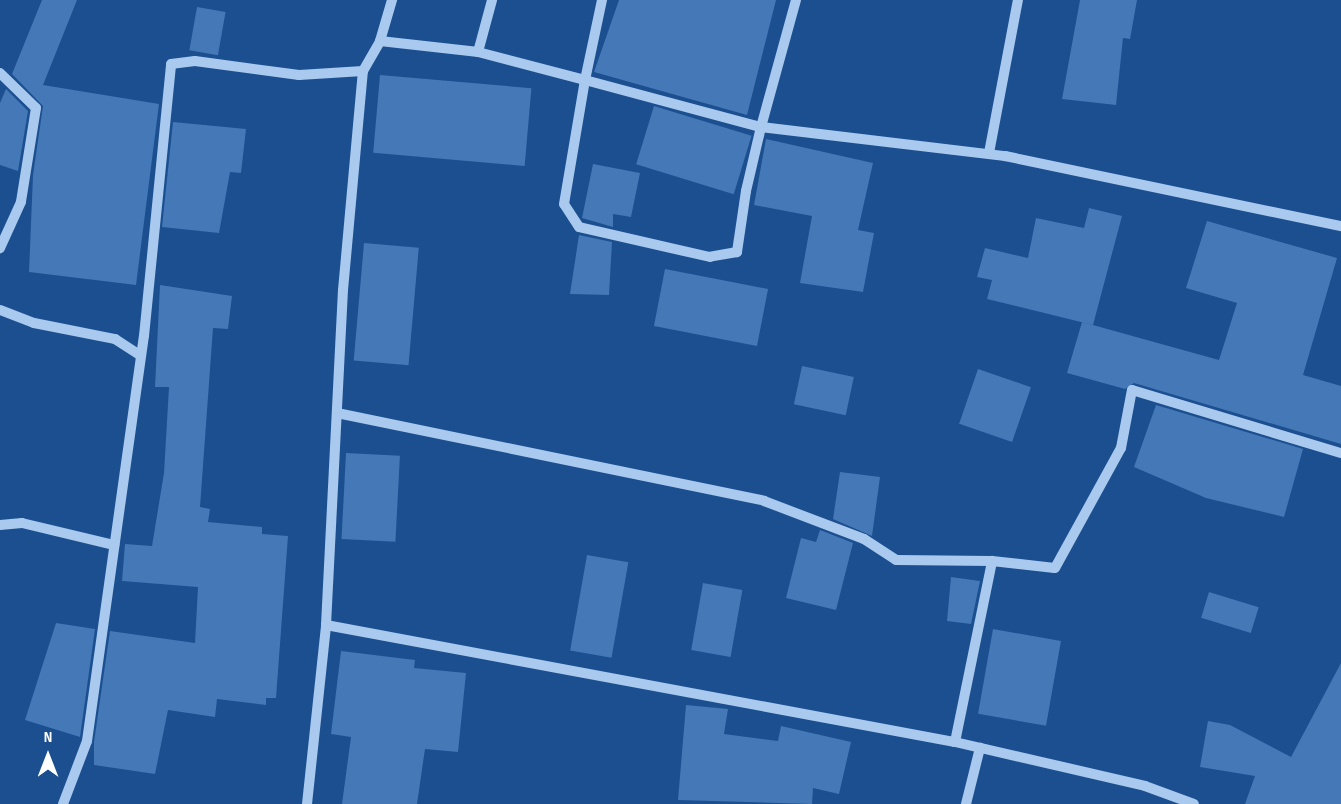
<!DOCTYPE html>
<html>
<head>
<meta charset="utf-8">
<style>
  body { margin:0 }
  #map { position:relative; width:1341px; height:804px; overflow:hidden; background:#1b4f8f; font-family:"Sofia Sans Condensed",sans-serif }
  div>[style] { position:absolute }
  .building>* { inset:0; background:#4478b7; transform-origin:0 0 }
  .minor>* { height:10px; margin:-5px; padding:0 5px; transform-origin:5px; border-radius:5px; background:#a9c9ee }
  span { translate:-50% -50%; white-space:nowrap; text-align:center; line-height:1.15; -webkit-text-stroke:5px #1b4f8f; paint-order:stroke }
  .north { position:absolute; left:18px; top:726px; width:60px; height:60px; -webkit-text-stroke:4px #1b4f8f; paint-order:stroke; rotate:0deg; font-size:16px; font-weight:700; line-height:24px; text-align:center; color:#fff }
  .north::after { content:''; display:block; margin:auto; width:21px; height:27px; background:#fff; clip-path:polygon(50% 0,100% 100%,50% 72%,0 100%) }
</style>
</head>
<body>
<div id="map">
  <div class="building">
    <div style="clip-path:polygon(42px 0,77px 0,43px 85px,159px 104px,136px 285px,29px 272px,33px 175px,43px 106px,12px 74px)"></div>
    <div style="clip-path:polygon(619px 0,776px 0,747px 115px,594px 72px)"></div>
    <div style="clip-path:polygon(1080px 0,1137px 0,1130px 39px,1123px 38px,1116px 105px,1062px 99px)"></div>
    <div style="left:197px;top:7px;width:29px;height:44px;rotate:10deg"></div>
    <div style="left:380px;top:75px;width:152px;height:78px;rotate:5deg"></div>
    <div style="clip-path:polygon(6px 89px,28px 111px,18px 171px,0 165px,0 103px)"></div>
    <div style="left:654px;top:106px;width:102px;height:61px;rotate:17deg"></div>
    <div style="clip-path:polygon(173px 122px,246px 129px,241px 173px,230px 172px,219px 233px,162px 227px)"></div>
    <div style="clip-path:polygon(766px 139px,873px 163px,858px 230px,874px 233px,863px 292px,800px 283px,812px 216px,754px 205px)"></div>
    <div style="clip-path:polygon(593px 164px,640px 173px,631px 217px,613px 214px,613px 227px,582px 218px)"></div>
    <div style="clip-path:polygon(1089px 208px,1122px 216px,1093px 325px,987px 299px,992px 280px,977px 277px,985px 248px,1028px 258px,1036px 218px,1084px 228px)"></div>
    <div style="clip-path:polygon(1207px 221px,1337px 258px,1303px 375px,1341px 386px,1341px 444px,1134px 383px,1125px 389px,1067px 373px,1082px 322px,1219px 360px,1237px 303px,1186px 288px)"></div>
    <div style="clip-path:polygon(579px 235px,612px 242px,609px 295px,570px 294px)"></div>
    <div style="left:364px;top:243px;width:55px;height:118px;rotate:5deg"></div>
    <div style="left:665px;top:269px;width:105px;height:58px;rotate:11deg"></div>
    <div style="clip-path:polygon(160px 285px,232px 296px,228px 329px,213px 328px,200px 507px,210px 509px,208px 522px,262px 527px,262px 534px,288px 536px,276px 698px,266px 698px,266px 705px,217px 699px,215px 717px,168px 710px,155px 774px,94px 765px,94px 742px,110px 631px,195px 643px,198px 587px,122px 581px,125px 544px,152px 546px,164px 473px,169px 387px,155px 387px)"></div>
    <div style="left:802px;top:366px;width:53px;height:39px;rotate:12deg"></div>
    <div style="left:978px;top:369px;width:56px;height:58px;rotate:19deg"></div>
    <div style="clip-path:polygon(1156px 405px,1303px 449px,1284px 517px,1206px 498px,1134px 467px)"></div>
    <div style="left:346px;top:453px;width:54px;height:86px;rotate:3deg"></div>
    <div style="clip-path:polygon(840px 472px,880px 477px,872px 536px,833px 519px)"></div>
    <div style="clip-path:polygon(820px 530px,853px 543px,836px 610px,786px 598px,801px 538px,816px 542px)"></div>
    <div style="left:587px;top:555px;width:42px;height:97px;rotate:10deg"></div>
    <div style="clip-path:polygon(951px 577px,980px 581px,971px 624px,947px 621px)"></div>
    <div style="left:703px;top:583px;width:40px;height:68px;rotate:10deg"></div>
    <div style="left:1209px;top:592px;width:52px;height:27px;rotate:17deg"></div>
    <div style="clip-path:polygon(56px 623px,95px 629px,80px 737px,25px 720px)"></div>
    <div style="left:993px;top:629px;width:69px;height:86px;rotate:10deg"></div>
    <div style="clip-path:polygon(341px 651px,415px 660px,414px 668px,466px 673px,458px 752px,425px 749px,417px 804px,342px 804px,351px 737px,331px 734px)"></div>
    <div style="clip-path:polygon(1341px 663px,1341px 804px,1245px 804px,1255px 776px,1200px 767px,1208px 721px,1230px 725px,1291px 757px)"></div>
    <div style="clip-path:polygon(686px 705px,728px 709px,724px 734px,778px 741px,781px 726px,851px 742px,839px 794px,813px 788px,812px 804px,678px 800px)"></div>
  </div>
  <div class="minor">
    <div style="left:796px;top:0;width:132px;rotate:105.4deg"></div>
    <div style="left:761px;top:127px;width:66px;rotate:103.2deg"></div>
    <div style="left:746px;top:191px;width:62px;rotate:98.4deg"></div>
    <div style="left:737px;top:252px;width:27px;rotate:170deg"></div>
    <div style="left:710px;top:257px;width:134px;rotate:-167.1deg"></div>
    <div style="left:579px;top:227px;width:27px;rotate:-123deg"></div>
    <div style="left:564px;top:204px;width:126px;rotate:-80.4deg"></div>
    <div style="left:585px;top:80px;width:182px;rotate:15deg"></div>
    <div style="left:761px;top:127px;width:246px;rotate:6.8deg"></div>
    <div style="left:1005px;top:156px;width:343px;rotate:11.8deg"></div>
    <div style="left:380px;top:41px;width:43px;rotate:-73.7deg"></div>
    <div style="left:478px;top:52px;width:54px;rotate:-74.9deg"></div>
    <div style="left:0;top:73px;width:50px;rotate:44.2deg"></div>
    <div style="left:36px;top:108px;width:95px;rotate:99.1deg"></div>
    <div style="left:21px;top:202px;width:51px;rotate:114.5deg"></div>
    <div style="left:989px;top:153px;width:156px;rotate:-79.3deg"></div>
    <div style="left:0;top:310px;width:36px;rotate:21deg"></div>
    <div style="left:34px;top:323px;width:83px;rotate:11.2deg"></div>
    <div style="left:115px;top:339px;width:31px;rotate:33deg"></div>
    <div style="left:337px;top:413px;width:436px;rotate:11.6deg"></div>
    <div style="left:764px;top:501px;width:107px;rotate:20.8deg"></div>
    <div style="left:864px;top:539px;width:38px;rotate:33deg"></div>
    <div style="left:896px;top:560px;width:96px;rotate:0.6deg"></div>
    <div style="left:0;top:525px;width:22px;rotate:-5deg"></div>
    <div style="left:22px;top:523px;width:95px;rotate:13.4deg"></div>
    <div style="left:326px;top:625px;width:640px;rotate:10.54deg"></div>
    <div style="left:955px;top:742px;width:185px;rotate:-78.4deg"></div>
    <div style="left:992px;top:561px;width:63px;rotate:6.3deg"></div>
    <div style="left:1055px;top:568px;width:137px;rotate:-61.2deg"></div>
    <div style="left:1121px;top:448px;width:59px;rotate:-79.3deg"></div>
    <div style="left:1132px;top:390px;width:218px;rotate:16.8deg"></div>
    <div style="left:955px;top:742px;width:195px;rotate:13deg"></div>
    <div style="left:1145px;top:786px;width:52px;rotate:20.2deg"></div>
    <div style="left:63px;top:804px;width:67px;rotate:-69.1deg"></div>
    <div style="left:87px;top:741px;width:409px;rotate:-82deg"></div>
    <div style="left:144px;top:336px;width:273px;rotate:-84.3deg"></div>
    <div style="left:171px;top:64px;width:24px;rotate:-7deg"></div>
    <div style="left:195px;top:61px;width:105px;rotate:7.7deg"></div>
    <div style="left:299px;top:75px;width:64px;rotate:-3.6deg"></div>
    <div style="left:363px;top:71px;width:34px;rotate:-60deg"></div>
    <div style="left:380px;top:41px;width:99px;rotate:6.4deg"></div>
    <div style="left:478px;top:52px;width:111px;rotate:14.7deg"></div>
    <div style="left:585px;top:80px;width:82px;rotate:-78deg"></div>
    <div style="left:307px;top:804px;width:180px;rotate:-83.9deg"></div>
    <div style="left:326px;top:625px;width:335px;rotate:-87.1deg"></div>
    <div style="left:343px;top:290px;width:220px;rotate:-84.8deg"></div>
    <div style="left:966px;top:804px;width:58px;rotate:-76deg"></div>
  </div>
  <div class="north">N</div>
</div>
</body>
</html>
